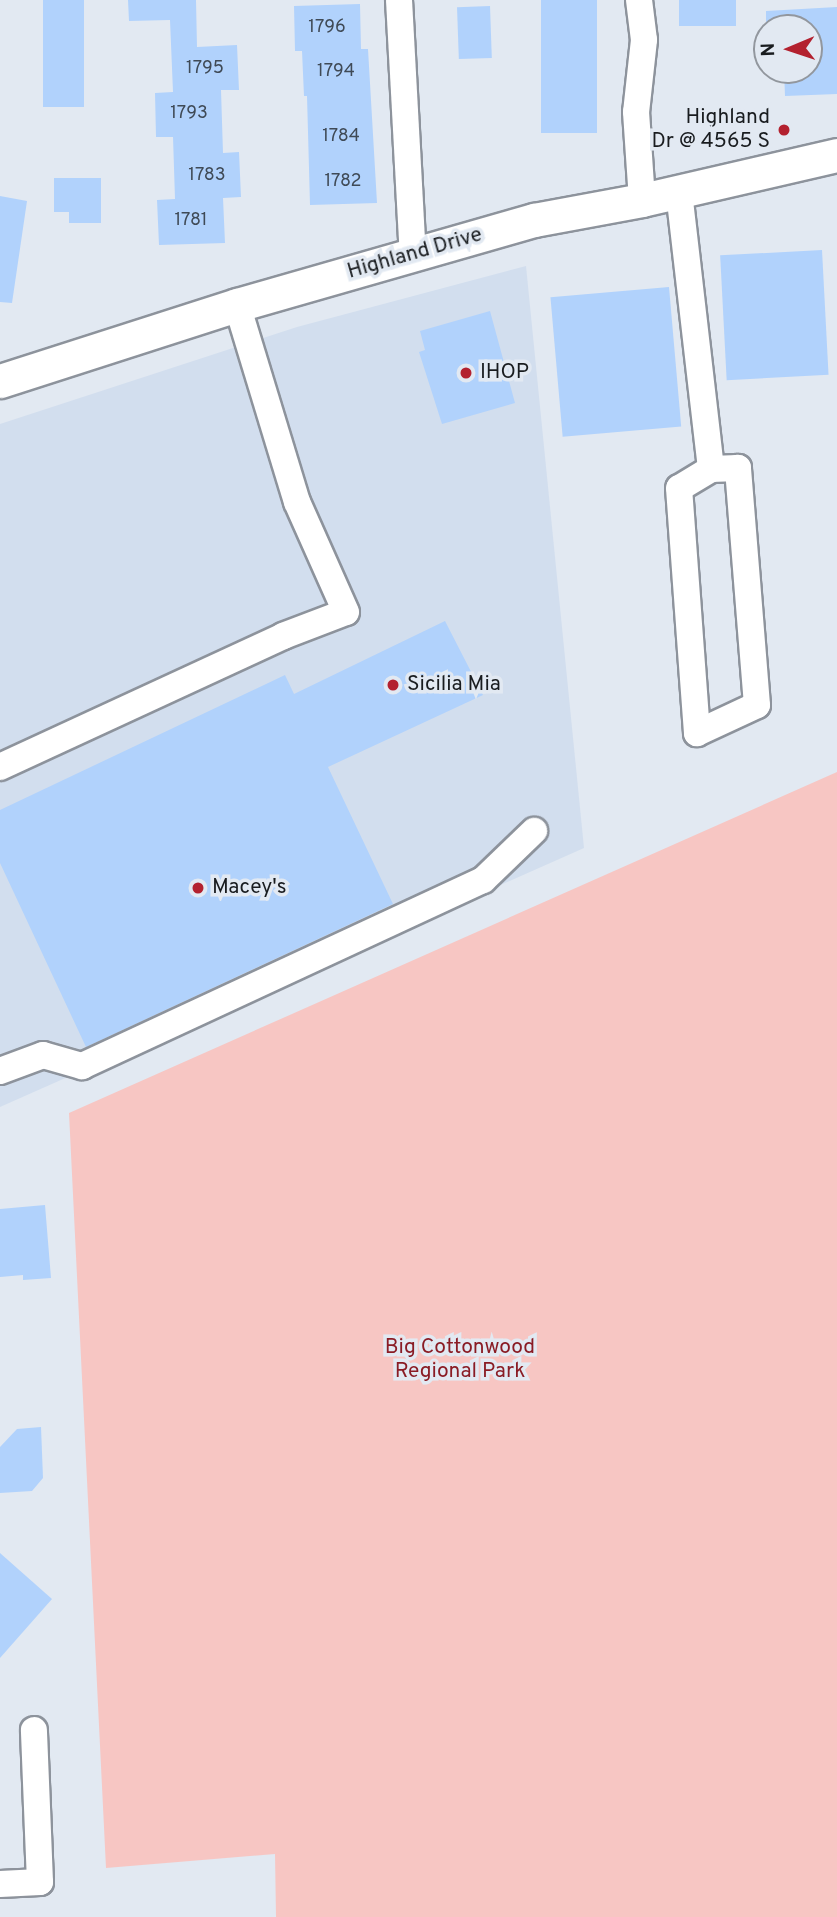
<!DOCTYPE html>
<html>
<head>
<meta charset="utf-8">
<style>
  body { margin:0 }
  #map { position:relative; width:837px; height:1917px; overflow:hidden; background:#e2e9f2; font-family:Overpass,sans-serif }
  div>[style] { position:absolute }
  .built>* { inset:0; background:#d2deee }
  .green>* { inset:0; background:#f7c6c3 }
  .building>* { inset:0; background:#b1d2fc; transform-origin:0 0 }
  .roads { filter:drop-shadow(2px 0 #8d939c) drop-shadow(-2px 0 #8d939c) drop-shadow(0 2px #8d939c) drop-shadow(0 -2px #8d939c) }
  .minor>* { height:26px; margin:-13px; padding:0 13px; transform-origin:13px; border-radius:13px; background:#fff }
  .major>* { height:33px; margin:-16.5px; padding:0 16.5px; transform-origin:16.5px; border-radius:16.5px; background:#fff }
  .dots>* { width:19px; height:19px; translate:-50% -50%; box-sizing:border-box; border:4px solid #e2e9f2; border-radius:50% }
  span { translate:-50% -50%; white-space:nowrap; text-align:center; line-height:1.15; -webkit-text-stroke:7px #e2e9f2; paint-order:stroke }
  .number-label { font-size:18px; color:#3f4a56 }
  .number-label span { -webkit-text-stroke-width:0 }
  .poi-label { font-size:21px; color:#191c1f }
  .right { translate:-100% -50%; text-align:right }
  .left { translate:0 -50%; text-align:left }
  .street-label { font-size:21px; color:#191c1f }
  .park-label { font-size:21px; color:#8a1c25 }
  .north { position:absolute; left:753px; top:14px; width:70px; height:70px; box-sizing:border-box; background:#e2e9f2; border:2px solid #92979e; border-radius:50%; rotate:268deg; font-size:19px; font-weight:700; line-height:28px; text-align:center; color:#191c1f }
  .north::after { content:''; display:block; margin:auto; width:24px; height:32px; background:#b3212f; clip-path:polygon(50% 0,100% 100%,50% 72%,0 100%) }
</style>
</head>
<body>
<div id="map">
  <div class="built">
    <div style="clip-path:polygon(526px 266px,584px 848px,0 1107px,0 424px,297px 327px)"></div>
  </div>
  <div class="green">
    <div style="clip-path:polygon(837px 772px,837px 1917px,276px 1917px,275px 1854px,106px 1868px,69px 1113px)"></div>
  </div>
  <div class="building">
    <div style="left:43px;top:0;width:41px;height:107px"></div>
    <div style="clip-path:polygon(128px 0,196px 0,197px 47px,237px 45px,239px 90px,221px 90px,223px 153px,239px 152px,241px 197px,223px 198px,225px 243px,159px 245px,157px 200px,175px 199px,173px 137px,156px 137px,155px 93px,173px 92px,170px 20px,129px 21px)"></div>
    <div style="left:541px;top:0;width:56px;height:133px"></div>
    <div style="left:679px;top:0;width:57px;height:26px"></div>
    <div style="clip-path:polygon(360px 4px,361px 49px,368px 49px,377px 203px,310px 205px,307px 96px,304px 96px,302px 51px,295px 51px,294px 6px)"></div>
    <div style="left:490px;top:6px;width:52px;height:33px;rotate:88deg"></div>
    <div style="clip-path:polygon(837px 7px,837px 94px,785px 96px,784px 70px,809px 70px,809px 28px,766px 28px,766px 11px)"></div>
    <div style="clip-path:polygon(54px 178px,101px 178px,101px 223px,69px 223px,69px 212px,54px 212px)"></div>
    <div style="clip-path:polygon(0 196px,27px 201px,12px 303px,0 302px)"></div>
    <div style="left:822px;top:250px;width:125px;height:102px;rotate:87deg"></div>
    <div style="left:669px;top:287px;width:140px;height:119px;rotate:85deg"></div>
    <div style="clip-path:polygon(490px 311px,515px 403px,442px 424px,419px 352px,425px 350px,420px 331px)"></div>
    <div style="clip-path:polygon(445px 621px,483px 695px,328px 767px,393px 904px,86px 1047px,0 863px,0 810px,285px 675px,294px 694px)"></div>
    <div style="clip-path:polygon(45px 1205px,51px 1278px,23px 1280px,23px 1275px,0 1277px,0 1209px)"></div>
    <div style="clip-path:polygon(41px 1427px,43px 1478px,32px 1491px,0 1493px,0 1447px,17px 1429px)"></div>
    <div style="clip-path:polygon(0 1553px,52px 1599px,0 1658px)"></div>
  </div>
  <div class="roads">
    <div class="minor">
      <div style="left:399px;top:0;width:255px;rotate:86.9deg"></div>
      <div style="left:639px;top:0;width:40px;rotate:82.9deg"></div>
      <div style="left:644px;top:40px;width:72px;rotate:96.3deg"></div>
      <div style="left:636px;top:112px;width:88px;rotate:86.1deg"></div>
      <div style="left:679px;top:192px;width:279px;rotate:83.4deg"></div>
      <div style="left:711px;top:469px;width:37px;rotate:149deg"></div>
      <div style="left:679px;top:488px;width:246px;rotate:85.8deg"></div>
      <div style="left:697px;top:733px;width:66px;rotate:-25deg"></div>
      <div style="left:757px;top:705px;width:238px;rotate:-94.6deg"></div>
      <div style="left:738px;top:468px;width:27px;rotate:178deg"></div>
      <div style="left:0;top:767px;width:312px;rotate:-24.8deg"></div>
      <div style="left:283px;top:636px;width:67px;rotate:-20.9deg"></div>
      <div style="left:346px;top:612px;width:120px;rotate:-114deg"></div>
      <div style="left:297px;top:502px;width:206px;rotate:-106.9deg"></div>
      <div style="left:0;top:1071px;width:46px;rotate:-20.4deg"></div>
      <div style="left:43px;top:1055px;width:41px;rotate:15.8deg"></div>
      <div style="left:82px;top:1066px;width:442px;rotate:-24.9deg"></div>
      <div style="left:483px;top:880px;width:71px;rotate:-43.9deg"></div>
      <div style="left:0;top:1884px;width:40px;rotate:-2.9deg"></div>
      <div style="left:40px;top:1882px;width:152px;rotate:-92.3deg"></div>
    </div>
    <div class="major">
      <div style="left:0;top:381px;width:249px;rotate:-17.8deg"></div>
      <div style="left:237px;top:305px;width:309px;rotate:-16deg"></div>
      <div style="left:534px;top:220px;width:110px;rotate:-10.5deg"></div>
      <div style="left:642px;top:200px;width:200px;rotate:-13deg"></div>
    </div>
  </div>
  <div class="dots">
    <div style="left:784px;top:130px;background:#b3212f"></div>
    <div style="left:466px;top:373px;background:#b3212f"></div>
    <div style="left:393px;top:685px;background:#b3212f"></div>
    <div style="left:198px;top:888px;background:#b3212f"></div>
  </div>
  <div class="number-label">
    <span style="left:327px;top:28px">1796</span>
    <span style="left:205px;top:69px">1795</span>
    <span style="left:336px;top:72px">1794</span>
    <span style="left:189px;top:114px">1793</span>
    <span style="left:341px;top:137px">1784</span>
    <span style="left:207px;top:176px">1783</span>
    <span style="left:343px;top:182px">1782</span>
    <span style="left:191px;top:221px">1781</span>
  </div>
  <div class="poi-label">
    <span class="right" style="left:770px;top:130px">Highland<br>Dr @ 4565 S</span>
    <span class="left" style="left:480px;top:373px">IHOP</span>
    <span class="left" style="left:407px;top:685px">Sicilia Mia</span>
    <span class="left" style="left:212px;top:888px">Macey's</span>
  </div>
  <div class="street-label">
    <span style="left:415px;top:254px;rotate:-16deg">Highland Drive</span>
  </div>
  <div class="park-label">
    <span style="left:460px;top:1360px">Big Cottonwood<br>Regional Park</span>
  </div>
  <div class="north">N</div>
</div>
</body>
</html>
